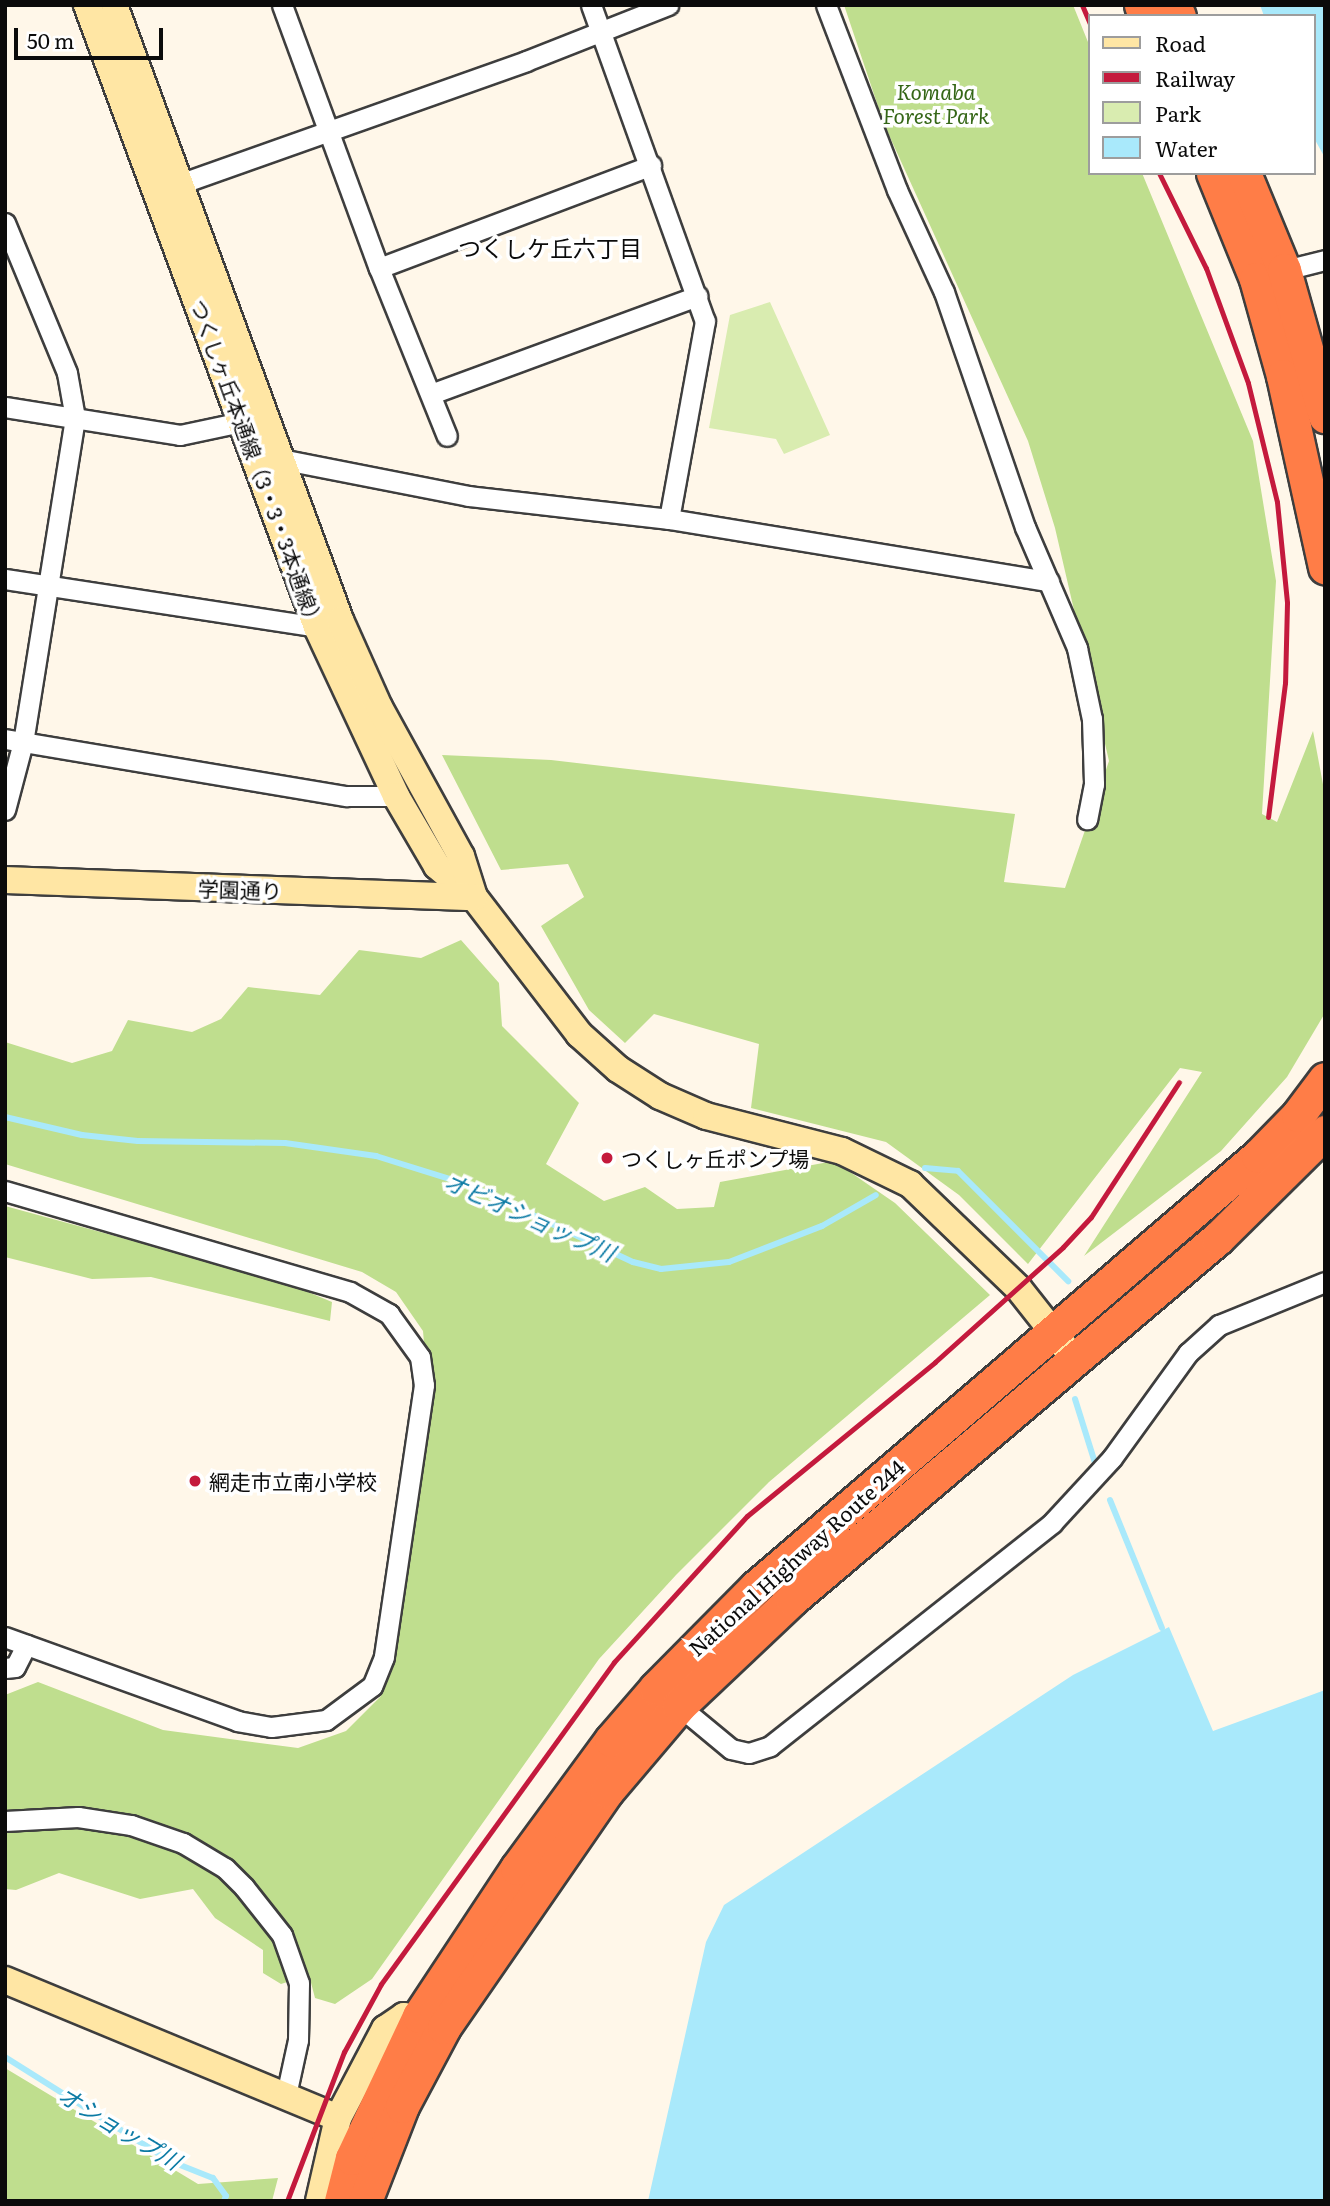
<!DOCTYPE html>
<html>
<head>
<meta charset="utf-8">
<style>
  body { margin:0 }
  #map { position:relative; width:1330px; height:2206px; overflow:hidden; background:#fff7e9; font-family:Literata,"Noto Sans JP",serif }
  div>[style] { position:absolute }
  .green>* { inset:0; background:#d9ecb0 }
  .forest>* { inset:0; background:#bfde8e }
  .water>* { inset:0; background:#a9e9fb }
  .stream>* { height:6px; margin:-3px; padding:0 3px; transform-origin:3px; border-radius:3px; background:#a9e9fb }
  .roads { filter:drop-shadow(2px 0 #3e3e3e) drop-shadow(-2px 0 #3e3e3e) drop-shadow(0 2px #3e3e3e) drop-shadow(0 -2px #3e3e3e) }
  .street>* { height:19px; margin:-9.5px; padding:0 9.5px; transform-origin:9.5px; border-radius:9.5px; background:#fff }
  .secondary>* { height:26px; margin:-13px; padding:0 13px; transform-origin:13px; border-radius:13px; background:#ffe6a4 }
  .highway>* { height:33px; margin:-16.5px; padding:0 16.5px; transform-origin:16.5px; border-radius:16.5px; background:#ff7d47 }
  .rail>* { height:5px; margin:-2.5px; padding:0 2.5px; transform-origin:2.5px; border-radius:2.5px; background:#c41a3d }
  .dots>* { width:19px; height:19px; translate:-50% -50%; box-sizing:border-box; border:4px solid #fff; border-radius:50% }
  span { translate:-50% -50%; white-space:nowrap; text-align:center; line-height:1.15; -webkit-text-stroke:7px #fff; paint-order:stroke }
  .park-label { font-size:21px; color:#356717; font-style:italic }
  .street-label { font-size:21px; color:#0b0b0b }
  .poi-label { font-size:21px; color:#0b0b0b }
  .left { translate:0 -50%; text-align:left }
  .neighbourhood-label { font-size:23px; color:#0b0b0b }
  .water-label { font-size:23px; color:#0c7ba5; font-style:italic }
  .frame { position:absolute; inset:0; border:7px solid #0b0b0b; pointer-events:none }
  .legend { position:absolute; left:1088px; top:14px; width:228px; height:161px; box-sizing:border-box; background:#fff; border:2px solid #9d9d9d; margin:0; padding:9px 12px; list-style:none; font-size:21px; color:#0b0b0b }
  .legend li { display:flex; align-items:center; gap:14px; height:35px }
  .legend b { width:35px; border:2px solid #9d9d9d }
  .scale { position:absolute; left:14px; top:28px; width:149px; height:32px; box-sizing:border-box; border:4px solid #0b0b0b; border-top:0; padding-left:9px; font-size:21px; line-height:24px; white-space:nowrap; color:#0b0b0b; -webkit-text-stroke:5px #fff; paint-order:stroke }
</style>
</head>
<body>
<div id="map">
  <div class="green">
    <div style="clip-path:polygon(770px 302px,830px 435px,784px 454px,776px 439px,709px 428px,730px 315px)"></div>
  </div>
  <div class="forest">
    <div style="clip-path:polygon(844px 5px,1073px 5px,1090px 47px,1090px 173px,1142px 173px,1253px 441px,1276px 581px,1262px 814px,1277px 822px,1313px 731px,1325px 795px,1325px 1013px,1287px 1077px,1221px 1151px,1084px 1256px,1202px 1072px,1180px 1068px,1028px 1264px,959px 1195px,886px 1142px,751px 1108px,759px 1044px,654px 1014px,625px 1043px,589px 1010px,541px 926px,584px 897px,568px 864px,501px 870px,442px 755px,551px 760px,1015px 814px,1004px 882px,1065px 888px,1109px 761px,1055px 528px,1028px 441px,884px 124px)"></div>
    <div style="clip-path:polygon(461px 940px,499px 983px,502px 1026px,579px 1103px,546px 1164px,604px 1201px,645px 1187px,677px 1209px,714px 1207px,720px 1182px,834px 1161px,895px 1203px,990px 1295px,769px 1482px,676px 1575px,599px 1659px,372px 1979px,335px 2004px,315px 1998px,309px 1975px,281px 1984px,263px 1973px,263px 1950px,215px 1918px,193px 1889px,140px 1899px,59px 1873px,16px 1890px,5px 1889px,5px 1695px,38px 1682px,163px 1730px,298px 1748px,346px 1731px,381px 1696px,430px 1414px,423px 1331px,396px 1292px,362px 1272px,5px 1164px,5px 1042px,72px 1063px,112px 1051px,128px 1020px,192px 1032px,221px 1019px,248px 987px,320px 995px,359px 950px,421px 958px)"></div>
    <div style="clip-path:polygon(5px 1206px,284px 1282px,332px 1302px,330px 1321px,151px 1277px,92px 1279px,5px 1257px)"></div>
    <div style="clip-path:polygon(5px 2068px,198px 2184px,278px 2178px,272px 2201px,5px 2201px)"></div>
  </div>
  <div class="water">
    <div style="clip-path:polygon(1260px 5px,1325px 5px,1325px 158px,1314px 138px,1314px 16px,1264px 16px)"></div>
    <div style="clip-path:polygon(1169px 1627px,1213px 1731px,1325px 1690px,1325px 2201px,648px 2201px,706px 1942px,724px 1905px,1073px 1675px)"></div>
  </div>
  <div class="stream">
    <div style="left:5px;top:1117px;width:79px;rotate:13.2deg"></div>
    <div style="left:82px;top:1135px;width:56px;rotate:6.1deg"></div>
    <div style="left:138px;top:1141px;width:147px;rotate:0.8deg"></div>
    <div style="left:285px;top:1143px;width:92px;rotate:8.1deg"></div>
    <div style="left:376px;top:1156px;width:97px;rotate:17.3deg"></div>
    <div style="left:469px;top:1185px;width:181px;rotate:25.2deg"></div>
    <div style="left:633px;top:1262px;width:29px;rotate:14deg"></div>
    <div style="left:661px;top:1269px;width:68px;rotate:-5.9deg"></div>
    <div style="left:729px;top:1262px;width:100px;rotate:-21.2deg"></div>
    <div style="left:822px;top:1226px;width:62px;rotate:-29.9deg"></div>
    <div style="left:925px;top:1168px;width:33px;rotate:5deg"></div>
    <div style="left:958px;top:1171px;width:156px;rotate:45deg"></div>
    <div style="left:1075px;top:1399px;width:70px;rotate:72.6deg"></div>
    <div style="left:1110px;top:1500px;width:138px;rotate:67.9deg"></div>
    <div style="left:5px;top:2057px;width:195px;rotate:32.2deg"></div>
    <div style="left:170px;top:2161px;width:46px;rotate:21.6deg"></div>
    <div style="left:213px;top:2178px;width:22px;rotate:54deg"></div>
    <div style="left:226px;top:2196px;width:5px;rotate:112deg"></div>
  </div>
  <div class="roads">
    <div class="street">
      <div style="left:282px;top:5px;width:280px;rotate:69.8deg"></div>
      <div style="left:379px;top:268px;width:181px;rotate:68deg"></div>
      <div style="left:591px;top:5px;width:336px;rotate:70.2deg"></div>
      <div style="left:705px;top:321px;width:201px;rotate:100.3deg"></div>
      <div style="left:826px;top:5px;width:198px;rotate:69deg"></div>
      <div style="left:897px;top:190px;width:112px;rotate:65.3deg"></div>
      <div style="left:944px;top:292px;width:249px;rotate:71deg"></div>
      <div style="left:1025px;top:527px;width:132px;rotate:66.7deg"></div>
      <div style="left:1077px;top:648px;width:73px;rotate:78.1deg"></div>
      <div style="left:1092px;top:719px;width:65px;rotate:88.2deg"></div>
      <div style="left:1094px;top:784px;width:36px;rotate:101deg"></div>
      <div style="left:168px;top:188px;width:380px;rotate:-19.5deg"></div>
      <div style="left:526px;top:61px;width:153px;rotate:-21.5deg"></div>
      <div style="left:5px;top:223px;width:162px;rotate:67.5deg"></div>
      <div style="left:67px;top:373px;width:46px;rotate:79.9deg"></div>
      <div style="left:75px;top:418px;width:328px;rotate:99.1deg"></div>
      <div style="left:23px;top:742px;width:70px;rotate:104.8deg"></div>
      <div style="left:379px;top:268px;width:291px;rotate:-20.7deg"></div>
      <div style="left:1277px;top:272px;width:49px;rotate:-14deg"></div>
      <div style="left:431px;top:394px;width:284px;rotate:-20.2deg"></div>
      <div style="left:5px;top:407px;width:177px;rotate:9.1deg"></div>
      <div style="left:180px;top:435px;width:77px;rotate:-12deg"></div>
      <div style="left:273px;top:462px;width:8px;rotate:-23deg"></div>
      <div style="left:280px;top:459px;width:192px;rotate:11.1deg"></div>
      <div style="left:468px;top:496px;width:202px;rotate:6.5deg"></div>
      <div style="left:669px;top:519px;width:385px;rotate:9.3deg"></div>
      <div style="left:5px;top:579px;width:316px;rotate:8.7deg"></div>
      <div style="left:317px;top:627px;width:9px;rotate:-18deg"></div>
      <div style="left:5px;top:739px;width:347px;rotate:9.5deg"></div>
      <div style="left:347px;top:796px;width:49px"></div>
      <div style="left:5px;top:1191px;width:359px;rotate:16.3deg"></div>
      <div style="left:350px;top:1292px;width:45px;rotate:29.4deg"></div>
      <div style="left:389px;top:1314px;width:53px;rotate:54.2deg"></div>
      <div style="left:420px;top:1357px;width:28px;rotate:82deg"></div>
      <div style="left:424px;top:1385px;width:275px;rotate:98.4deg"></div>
      <div style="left:384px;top:1657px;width:31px;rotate:112deg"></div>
      <div style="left:372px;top:1686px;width:57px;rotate:143.5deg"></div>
      <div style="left:326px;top:1720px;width:55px;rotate:172.7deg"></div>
      <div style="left:271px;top:1727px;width:34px;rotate:-170deg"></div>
      <div style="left:238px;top:1721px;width:248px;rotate:-160.2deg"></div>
      <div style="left:5px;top:1668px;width:10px;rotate:-6deg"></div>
      <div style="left:15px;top:1667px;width:25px;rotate:-63deg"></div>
      <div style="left:673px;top:1701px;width:75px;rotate:39.6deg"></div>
      <div style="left:731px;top:1749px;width:18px;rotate:13deg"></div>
      <div style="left:749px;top:1753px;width:22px;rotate:-18deg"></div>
      <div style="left:770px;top:1746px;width:360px;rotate:-38.3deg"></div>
      <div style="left:1052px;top:1523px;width:88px;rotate:-47.3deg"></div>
      <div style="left:1112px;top:1458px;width:130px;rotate:-54.1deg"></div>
      <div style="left:1188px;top:1353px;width:42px;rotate:-42.1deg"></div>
      <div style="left:1219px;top:1325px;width:114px;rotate:-22.1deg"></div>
      <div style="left:5px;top:1821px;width:73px;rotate:-3.1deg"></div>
      <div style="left:78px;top:1817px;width:54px;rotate:8.6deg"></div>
      <div style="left:131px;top:1825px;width:55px;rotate:19.1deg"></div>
      <div style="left:183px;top:1843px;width:49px;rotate:30.8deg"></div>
      <div style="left:225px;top:1868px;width:27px;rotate:45deg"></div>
      <div style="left:244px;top:1887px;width:61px;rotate:51.6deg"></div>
      <div style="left:282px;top:1935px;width:51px;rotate:70.5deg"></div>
      <div style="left:299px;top:1983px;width:57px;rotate:91deg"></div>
      <div style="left:298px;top:2040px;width:56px;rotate:102.3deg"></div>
    </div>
    <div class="secondary">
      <div style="left:87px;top:5px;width:663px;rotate:69.71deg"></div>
      <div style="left:317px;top:627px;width:187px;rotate:64.9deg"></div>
      <div style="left:396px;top:796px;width:81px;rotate:59.6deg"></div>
      <div style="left:437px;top:866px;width:48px;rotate:40deg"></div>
      <div style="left:474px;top:897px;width:173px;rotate:52.5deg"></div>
      <div style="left:579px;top:1034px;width:52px;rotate:41.9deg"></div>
      <div style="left:618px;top:1069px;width:50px;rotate:32.7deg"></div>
      <div style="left:660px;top:1096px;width:50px;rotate:23.5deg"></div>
      <div style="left:706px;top:1116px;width:140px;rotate:14.4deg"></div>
      <div style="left:842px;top:1151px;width:76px;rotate:25.9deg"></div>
      <div style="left:910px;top:1184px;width:151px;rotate:43.9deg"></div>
      <div style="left:1019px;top:1289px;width:73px;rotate:51.7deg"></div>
      <div style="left:114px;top:5px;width:655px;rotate:69.82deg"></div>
      <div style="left:340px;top:620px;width:95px;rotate:65.9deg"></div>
      <div style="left:379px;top:707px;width:170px;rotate:61.2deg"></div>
      <div style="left:461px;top:856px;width:43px;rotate:72.4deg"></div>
      <div style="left:5px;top:880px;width:469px;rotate:2.1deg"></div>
      <div style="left:5px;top:1980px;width:360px;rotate:22.5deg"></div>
      <div style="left:319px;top:2201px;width:85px;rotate:-77.1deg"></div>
      <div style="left:338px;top:2118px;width:101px;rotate:-62.2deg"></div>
      <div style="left:385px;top:2029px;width:23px;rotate:-34deg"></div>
      <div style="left:404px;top:2016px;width:29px;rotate:12deg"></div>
    </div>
    <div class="highway">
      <div style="left:1141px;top:5px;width:12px;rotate:70deg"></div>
      <div style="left:1174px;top:5px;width:12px;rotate:66deg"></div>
      <div style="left:1213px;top:173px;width:114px;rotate:67.9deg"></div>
      <div style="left:1256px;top:279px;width:101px;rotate:74.4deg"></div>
      <div style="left:1283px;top:376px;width:196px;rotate:77.6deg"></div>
      <div style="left:1244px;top:173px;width:105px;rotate:67.6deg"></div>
      <div style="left:1284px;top:270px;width:152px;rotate:74.3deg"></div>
      <div style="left:341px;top:2201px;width:44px;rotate:-75.7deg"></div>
      <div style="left:352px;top:2158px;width:157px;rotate:-64.7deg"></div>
      <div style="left:419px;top:2016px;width:178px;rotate:-56.5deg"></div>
      <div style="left:517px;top:1868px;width:159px;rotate:-53.7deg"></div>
      <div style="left:611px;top:1740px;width:69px;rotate:-49.1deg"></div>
      <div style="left:656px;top:1688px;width:142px;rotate:-45.3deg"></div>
      <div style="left:756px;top:1587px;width:662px;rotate:-40.65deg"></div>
      <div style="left:1258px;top:1156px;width:57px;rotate:-45.7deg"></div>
      <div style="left:1298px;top:1115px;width:45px;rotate:-53.1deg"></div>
      <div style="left:365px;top:2201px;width:102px;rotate:-68.7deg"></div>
      <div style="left:402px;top:2106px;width:89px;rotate:-62deg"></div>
      <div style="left:444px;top:2027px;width:287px;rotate:-55.4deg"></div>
      <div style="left:607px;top:1791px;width:111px;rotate:-49.7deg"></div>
      <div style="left:679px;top:1706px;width:156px;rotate:-43.4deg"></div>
      <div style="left:792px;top:1599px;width:558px;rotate:-40.28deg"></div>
      <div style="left:1218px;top:1238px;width:151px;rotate:-44.7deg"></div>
    </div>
  </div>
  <div class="rail">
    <div style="left:1082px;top:5px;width:21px;rotate:67deg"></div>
    <div style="left:1159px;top:173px;width:106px;rotate:63.7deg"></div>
    <div style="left:1206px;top:268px;width:122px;rotate:69.9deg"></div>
    <div style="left:1248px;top:383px;width:122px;rotate:76.3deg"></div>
    <div style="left:1277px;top:502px;width:101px;rotate:84.3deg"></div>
    <div style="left:1287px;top:603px;width:80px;rotate:91.4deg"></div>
    <div style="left:1285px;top:683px;width:135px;rotate:97.2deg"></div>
    <div style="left:287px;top:2201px;width:160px;rotate:-69.1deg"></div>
    <div style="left:344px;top:2052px;width:77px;rotate:-61.4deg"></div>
    <div style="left:381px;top:1984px;width:397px;rotate:-54.1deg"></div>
    <div style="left:614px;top:1662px;width:197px;rotate:-47.7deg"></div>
    <div style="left:747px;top:1516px;width:243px;rotate:-39.3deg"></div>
    <div style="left:935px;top:1362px;width:172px;rotate:-41.9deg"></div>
    <div style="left:1063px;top:1247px;width:41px;rotate:-47deg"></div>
    <div style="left:1091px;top:1217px;width:161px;rotate:-56.9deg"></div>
  </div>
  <div class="dots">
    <div style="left:607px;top:1158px;background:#c41a3d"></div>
    <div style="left:195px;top:1481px;background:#c41a3d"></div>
  </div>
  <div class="park-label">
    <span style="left:936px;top:103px">Komaba<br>Forest Park</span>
  </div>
  <div class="street-label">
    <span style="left:258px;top:464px;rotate:70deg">つくしヶ丘本通線（3・3・3本通線）</span>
    <span style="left:240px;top:889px;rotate:2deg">学園通り</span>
    <span style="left:796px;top:1557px;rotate:-42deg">National Highway Route 244</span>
  </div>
  <div class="poi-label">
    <span class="left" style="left:621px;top:1158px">つくしヶ丘ポンプ場</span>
    <span class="left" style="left:209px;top:1481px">網走市立南小学校</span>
  </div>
  <div class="neighbourhood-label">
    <span style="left:550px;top:247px">つくしケ丘六丁目</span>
  </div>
  <div class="water-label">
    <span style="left:530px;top:1216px;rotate:24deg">オビオショップ川</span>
    <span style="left:120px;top:2127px;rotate:31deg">オショップ川</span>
  </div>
  <div class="frame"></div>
  <ul class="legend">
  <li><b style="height:9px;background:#ffe6a4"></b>Road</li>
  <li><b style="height:9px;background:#c41a3d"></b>Railway</li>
  <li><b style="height:19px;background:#d9ecb0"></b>Park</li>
  <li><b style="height:19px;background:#a9e9fb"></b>Water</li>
  </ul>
  <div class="scale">50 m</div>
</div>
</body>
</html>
